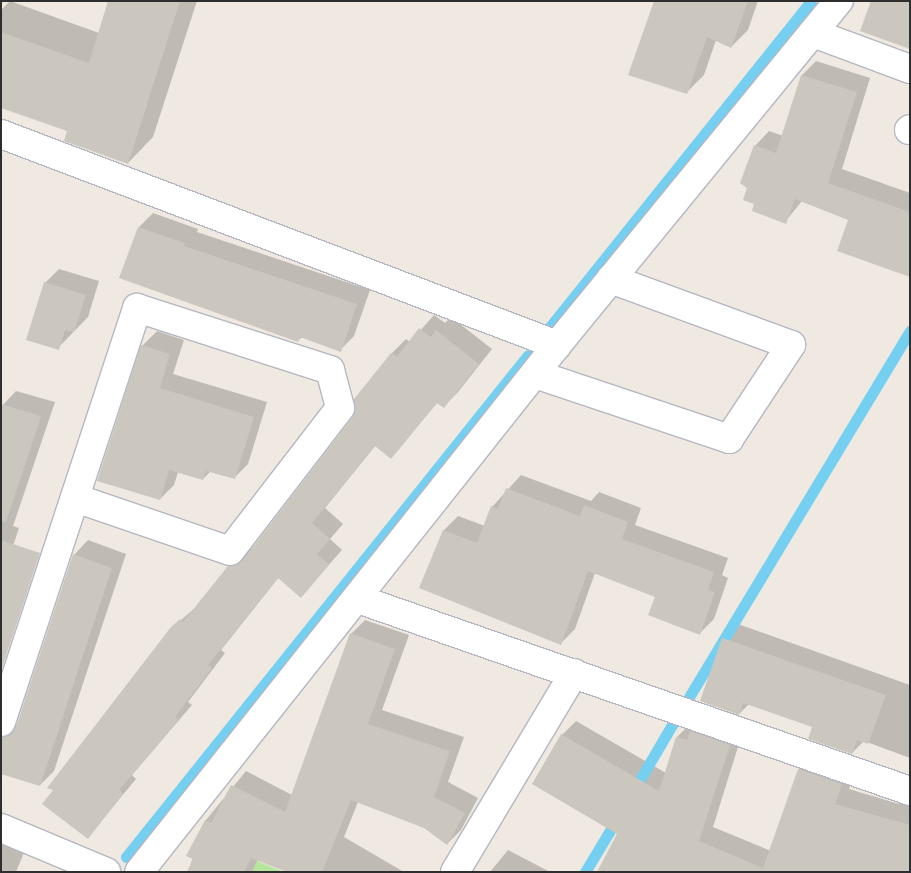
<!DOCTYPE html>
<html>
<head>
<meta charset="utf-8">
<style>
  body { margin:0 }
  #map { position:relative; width:911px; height:873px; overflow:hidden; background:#efe9e1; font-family:Helvetica,sans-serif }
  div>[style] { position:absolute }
  .green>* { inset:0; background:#b6e59e }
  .shadow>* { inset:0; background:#0003 }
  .stream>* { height:11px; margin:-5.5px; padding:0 5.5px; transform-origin:5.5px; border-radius:5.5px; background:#75cff0 }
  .building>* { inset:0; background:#cbc7bf }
  .roads { filter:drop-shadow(1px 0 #b4b7c1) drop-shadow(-1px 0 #b4b7c1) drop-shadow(0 1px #b4b7c1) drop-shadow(0 -1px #b4b7c1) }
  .minor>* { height:28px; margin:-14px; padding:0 14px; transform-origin:14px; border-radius:14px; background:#fff }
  span { translate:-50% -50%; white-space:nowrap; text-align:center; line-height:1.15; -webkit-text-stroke:4px #fff; paint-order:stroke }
  .frame { position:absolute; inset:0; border:2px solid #2e2e2e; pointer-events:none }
</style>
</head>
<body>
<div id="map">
  <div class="green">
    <div style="clip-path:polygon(257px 861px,284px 872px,252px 872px)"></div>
  </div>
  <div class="shadow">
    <div style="clip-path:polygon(10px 1px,99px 33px,109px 1px,197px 1px,153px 137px,128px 163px,68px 130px,1px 107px,1px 10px)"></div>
    <div style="clip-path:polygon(655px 1px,758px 1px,748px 30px,731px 47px,716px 40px,704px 75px,687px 92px)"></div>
    <div style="clip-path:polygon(816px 61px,870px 78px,842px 169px,910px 193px,910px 268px,850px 220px,802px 201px,785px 222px,755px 203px,749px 188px,755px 146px,769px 131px,783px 136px,802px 75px)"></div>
    <div style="clip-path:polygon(153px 213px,198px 229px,197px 232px,370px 290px,354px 336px,340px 350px,302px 337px,298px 341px,121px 277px,139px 227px)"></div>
    <div style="clip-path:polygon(59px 269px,99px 281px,88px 317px,58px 348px,45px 283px)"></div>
    <div style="clip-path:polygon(434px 315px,445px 323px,451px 317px,492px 349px,458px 392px,444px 406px,438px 402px,391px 457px,376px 445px,325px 508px,343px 524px,330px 539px,342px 550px,301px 596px,279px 577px,221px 650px,225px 653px,188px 702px,192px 705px,132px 775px,136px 779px,88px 837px,172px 628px,196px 607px,243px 552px,253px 548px,354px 418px,355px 399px,392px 353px,406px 339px,410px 342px)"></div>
    <div style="clip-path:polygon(157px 331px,184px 340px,173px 374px,267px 402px,248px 464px,234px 478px,211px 471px,203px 479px,178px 472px,174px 485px,160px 499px,142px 346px)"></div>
    <div style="clip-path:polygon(16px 391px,55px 402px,13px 526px,19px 528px,1px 582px,1px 407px)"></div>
    <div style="clip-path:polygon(521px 475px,591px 501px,599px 492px,641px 508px,635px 525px,728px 558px,722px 575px,728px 578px,714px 619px,700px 633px,657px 596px,595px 573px,575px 629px,561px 643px,421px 587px,444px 530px,458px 516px,485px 526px,492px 507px)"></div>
    <div style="clip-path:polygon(88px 540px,126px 554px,54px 771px,40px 785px,2px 738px,19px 723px,74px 555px)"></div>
    <div style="clip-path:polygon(365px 620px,409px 635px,382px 710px,464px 737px,448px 782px,478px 798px,461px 830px,447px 844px,424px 827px,358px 802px,344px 837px,404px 872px,290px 872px,258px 859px,252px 872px,188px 872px,206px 820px,246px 771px,292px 795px,351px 634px)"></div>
    <div style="clip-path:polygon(738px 624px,910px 685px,910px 758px,864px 741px,852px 753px,814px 727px,749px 704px,739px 714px,702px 701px,723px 638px)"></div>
    <div style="clip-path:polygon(576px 721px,666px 773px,677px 737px,691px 723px,743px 731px,713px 827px,771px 851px,799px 769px,813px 755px,856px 770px,849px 789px,899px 804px,910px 793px,910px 872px,597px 872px,620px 835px,534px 784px,562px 735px)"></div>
    <div style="clip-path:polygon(1px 827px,30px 838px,16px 872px,1px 872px)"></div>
    <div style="clip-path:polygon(508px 850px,550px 872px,490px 872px)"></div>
  </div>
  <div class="stream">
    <div style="left:549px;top:328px;width:419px;rotate:-51.3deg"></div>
    <div style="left:689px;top:697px;width:428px;rotate:-58.9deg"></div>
    <div style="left:632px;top:793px;width:81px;rotate:-59.6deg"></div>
    <div style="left:126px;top:857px;width:643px;rotate:-51.31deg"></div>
    <div style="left:585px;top:872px;width:64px;rotate:-59deg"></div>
  </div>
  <div class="building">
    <div style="clip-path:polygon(108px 1px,180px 1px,128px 164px,64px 141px,67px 131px,1px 108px,1px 32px,89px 63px)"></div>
    <div style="clip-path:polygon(654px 1px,748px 1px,731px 48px,707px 37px,687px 94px,628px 75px)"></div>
    <div style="clip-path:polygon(871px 1px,910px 1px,910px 49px,860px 31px)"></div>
    <div style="clip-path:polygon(801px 75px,857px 92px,828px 183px,910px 212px,910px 277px,837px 251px,848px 220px,795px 199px,786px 224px,752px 211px,754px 204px,743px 200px,747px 188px,740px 183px,754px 145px,776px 153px)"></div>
    <div style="clip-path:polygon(138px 227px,185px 243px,184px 246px,357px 304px,341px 352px,300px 337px,298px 342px,119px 278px)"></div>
    <div style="clip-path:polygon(44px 282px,86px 295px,74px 332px,65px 330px,59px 350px,26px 340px)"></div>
    <div style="clip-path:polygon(419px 328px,431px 337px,436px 330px,479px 364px,444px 408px,437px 403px,391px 459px,375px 446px,312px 523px,330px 539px,317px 554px,329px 565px,301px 598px,278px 578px,208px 665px,212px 668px,175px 717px,179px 720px,119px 790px,123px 794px,88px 839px,42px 804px,53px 790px,47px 788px,171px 627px,180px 619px,183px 622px,228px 566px,242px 561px,352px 418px,354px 399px,391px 353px,397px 357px)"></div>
    <div style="clip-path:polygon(141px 345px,170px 354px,160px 388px,254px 417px,235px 479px,206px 471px,203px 480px,169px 470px,160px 500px,97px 481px)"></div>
    <div style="clip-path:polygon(1px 404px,41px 416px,6px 522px,1px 521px)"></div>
    <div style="clip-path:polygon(506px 488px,580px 516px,584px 505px,628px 522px,622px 539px,714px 572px,708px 590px,715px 592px,700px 635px,648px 615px,655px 597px,588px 571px,561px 645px,419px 588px,443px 530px,477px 543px,491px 506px,498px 509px)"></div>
    <div style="clip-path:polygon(1px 540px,40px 553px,1px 671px)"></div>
    <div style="clip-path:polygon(73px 554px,112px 568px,40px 786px,1px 774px,1px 737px,11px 734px,16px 727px)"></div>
    <div style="clip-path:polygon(350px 633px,395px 649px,368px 724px,450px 751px,434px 797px,465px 813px,447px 845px,424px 828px,351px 800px,322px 872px,287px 872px,251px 858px,244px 872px,187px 872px,193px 859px,186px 856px,205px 820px,211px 823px,231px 785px,285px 812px)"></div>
    <div style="clip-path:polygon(722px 638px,886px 695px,868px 744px,857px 740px,852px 754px,808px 739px,812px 727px,743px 703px,739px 715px,700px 701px)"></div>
    <div style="clip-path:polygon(690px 731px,730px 745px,699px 841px,763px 868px,798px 769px,842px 784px,835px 804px,910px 825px,910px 872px,597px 872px,617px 834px,532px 784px,561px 734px,659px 791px,676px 737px,687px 740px)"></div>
  </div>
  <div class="roads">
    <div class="minor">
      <div style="left:813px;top:33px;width:103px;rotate:20.4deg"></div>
      <div style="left:909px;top:130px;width:1px;rotate:-45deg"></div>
      <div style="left:1px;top:134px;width:595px;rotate:20.78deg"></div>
      <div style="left:535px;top:374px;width:205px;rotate:18.5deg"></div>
      <div style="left:729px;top:439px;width:113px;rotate:-56.6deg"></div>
      <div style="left:791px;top:345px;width:192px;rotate:-159.9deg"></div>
      <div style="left:358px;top:599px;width:584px;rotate:19.18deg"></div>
      <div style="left:1px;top:722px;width:436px;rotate:-71.8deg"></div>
      <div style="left:137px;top:308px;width:203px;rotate:17.8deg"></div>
      <div style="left:330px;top:370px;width:39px;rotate:75deg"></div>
      <div style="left:340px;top:408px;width:180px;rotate:127.6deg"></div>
      <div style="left:230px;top:551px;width:164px;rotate:-161.1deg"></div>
      <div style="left:1px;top:828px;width:114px;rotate:22.7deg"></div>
      <div style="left:139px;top:872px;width:673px;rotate:-51.58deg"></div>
      <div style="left:557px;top:345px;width:445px;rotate:-50.7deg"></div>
      <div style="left:455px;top:872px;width:232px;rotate:-59.1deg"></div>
    </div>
  </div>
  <div class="frame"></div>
</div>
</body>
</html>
